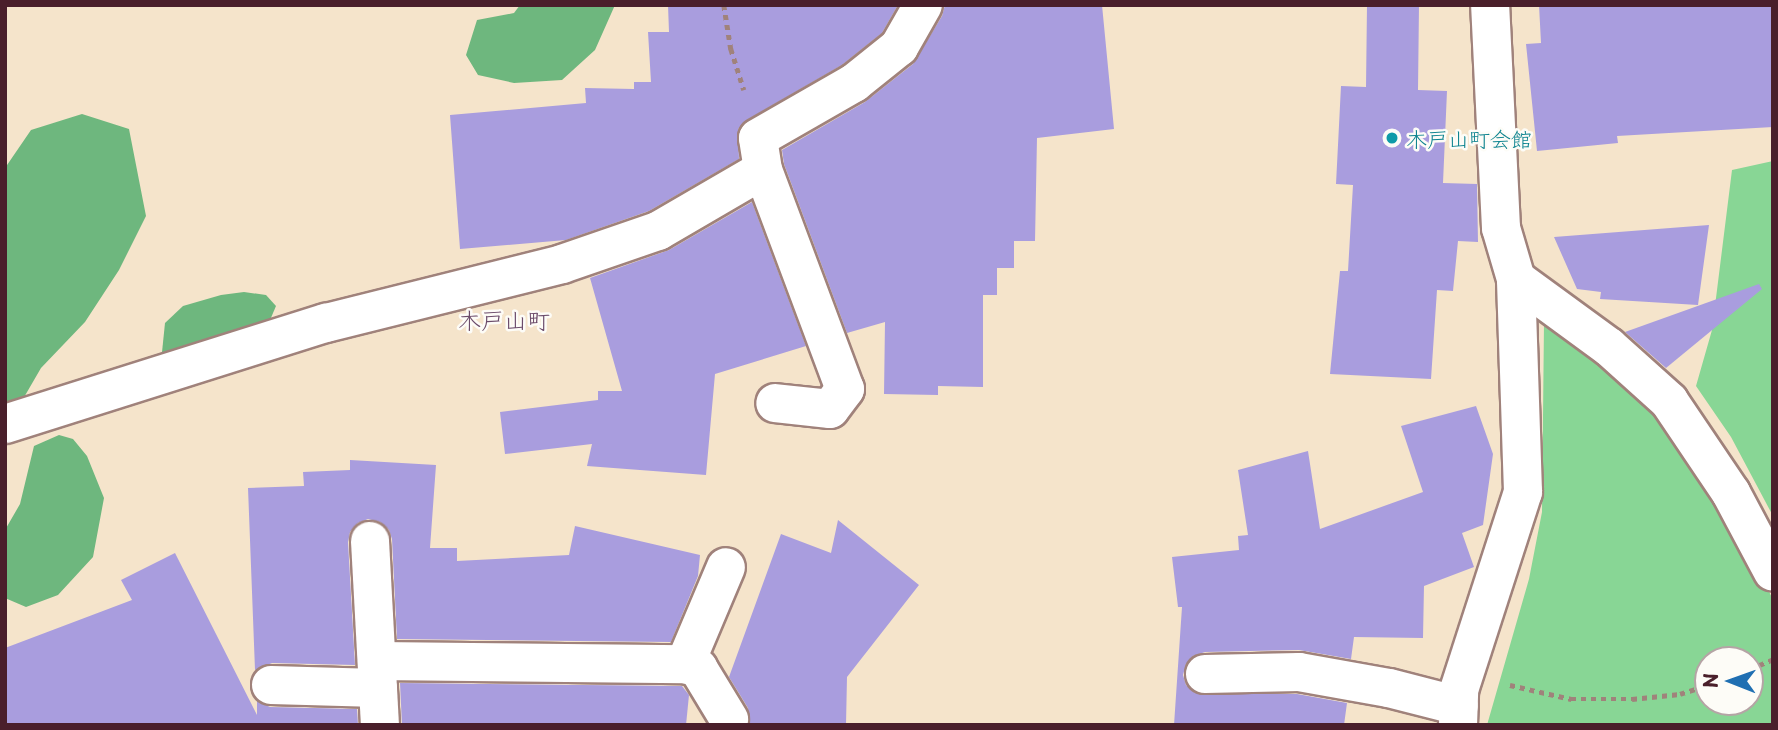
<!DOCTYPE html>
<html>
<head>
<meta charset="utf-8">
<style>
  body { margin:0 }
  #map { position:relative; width:1778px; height:730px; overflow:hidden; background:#f5e4cb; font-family:"Playpen Sans","Klee One",sans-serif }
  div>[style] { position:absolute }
  .green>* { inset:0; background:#88d695 }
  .forest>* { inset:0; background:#6eb77e }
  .building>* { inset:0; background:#a99dde }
  .path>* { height:4.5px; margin-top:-2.25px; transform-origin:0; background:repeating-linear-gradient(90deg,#a0827b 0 5px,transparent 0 10px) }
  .roads { filter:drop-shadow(2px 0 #a0827b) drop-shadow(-2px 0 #a0827b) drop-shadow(0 2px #a0827b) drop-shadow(0 -2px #a0827b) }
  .minor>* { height:38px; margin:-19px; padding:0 19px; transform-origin:19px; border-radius:19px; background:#fff }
  .dots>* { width:19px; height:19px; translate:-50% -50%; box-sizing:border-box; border:4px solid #fdfcf7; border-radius:50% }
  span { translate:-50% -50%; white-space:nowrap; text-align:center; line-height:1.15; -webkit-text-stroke:5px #fdfcf7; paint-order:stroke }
  .culture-label { font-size:21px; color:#0d838f }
  .left { translate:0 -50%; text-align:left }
  .neighbourhood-label { font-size:23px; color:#6b4b6a }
  .frame { position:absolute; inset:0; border:7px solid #4a1f2b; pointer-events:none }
  .north { position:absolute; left:1694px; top:646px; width:70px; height:70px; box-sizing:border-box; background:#fdfcf7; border:2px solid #b5a4a5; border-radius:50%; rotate:271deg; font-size:19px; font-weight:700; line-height:28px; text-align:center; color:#4a1f2b }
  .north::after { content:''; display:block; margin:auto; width:24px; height:32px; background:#1f6fb2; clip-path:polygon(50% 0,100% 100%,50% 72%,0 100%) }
</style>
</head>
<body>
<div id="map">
  <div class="green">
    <div style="clip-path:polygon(1773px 161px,1773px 516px,1731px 437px,1696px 386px,1712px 330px,1732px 170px)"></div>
    <div style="clip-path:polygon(evenodd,1544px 322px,1552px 323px,1656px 411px,1747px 545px,1773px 600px,1773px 725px,1487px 725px,1529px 579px,1542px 512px,1544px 322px,1708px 660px,1750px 660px,1750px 702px,1708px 702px,1708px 660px)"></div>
  </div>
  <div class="forest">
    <div style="clip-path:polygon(520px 5px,615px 5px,595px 50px,562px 80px,514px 83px,478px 75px,466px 55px,477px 20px,514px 13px)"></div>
    <div style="clip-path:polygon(82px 114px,129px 129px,146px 216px,119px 270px,85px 322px,41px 368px,5px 430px,5px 168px,31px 130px)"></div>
    <div style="clip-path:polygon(244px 292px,266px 295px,276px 306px,259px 346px,161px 362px,165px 323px,183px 306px,221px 295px)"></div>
    <div style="clip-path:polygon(59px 435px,73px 439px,87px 456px,104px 498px,93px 557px,58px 595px,26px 607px,5px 598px,5px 530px,20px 504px,34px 446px)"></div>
  </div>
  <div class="building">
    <div style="clip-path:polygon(668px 5px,898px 5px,882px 33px,842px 65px,747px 120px,738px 129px,739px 159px,649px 211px,566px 240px,460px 249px,450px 115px,586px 103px,585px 88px,634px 89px,634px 82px,651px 82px,648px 32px,669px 32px)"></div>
    <div style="clip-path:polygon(945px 5px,1102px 5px,1114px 129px,1037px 138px,1035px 241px,1014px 241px,1014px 268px,997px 268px,997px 295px,983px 295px,983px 387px,938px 386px,938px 395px,884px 394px,885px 322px,847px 333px,784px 164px,782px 150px,865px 102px,913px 64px,942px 16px)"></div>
    <div style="clip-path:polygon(1367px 5px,1419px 5px,1418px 90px,1447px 91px,1443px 183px,1477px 184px,1478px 242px,1458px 241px,1453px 291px,1437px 290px,1431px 379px,1330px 374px,1340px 271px,1348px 271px,1353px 185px,1336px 184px,1341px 86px,1366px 87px)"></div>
    <div style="clip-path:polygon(1539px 5px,1773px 5px,1773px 127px,1617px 136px,1618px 143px,1537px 151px,1526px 44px,1541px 43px)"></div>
    <div style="clip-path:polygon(752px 202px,806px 346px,715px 374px,706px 475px,587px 466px,592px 444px,505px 454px,500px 412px,598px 400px,598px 391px,622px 391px,590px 278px,669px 250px)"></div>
    <div style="clip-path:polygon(1709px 225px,1698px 305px,1600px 299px,1601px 292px,1577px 289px,1554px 237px)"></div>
    <div style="clip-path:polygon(1759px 284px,1762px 289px,1666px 368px,1625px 332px)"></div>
    <div style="clip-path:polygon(1476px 406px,1493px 454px,1483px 525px,1462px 533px,1474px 567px,1424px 586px,1423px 638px,1354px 637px,1351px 659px,1299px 650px,1205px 652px,1193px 656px,1186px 664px,1183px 675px,1186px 685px,1195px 693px,1297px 694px,1347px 703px,1344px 725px,1174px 725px,1182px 607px,1178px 607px,1172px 557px,1239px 550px,1238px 536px,1248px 535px,1238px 470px,1308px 451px,1320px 529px,1423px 492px,1401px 426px)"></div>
    <div style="clip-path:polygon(350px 460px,436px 465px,430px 548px,457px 548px,457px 561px,569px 555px,575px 526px,700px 555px,698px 576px,671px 642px,397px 639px,392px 539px,389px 530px,380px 522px,368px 519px,358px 523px,350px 532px,348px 542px,355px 665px,272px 663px,255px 670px,248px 488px,304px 486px,303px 472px,350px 470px)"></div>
    <div style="clip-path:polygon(838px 520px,919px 585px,847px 677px,846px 725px,749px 725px,748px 708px,729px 677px,781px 534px,831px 553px)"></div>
    <div style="clip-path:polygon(175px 553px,257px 715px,257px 701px,270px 707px,357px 709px,358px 725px,5px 725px,5px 648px,132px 600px,121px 580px)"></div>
    <div style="clip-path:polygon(400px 683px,682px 686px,689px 695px,686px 725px,402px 725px)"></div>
  </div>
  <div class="path">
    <div style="left:724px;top:5px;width:45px;rotate:81deg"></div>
    <div style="left:731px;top:49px;width:43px;rotate:72.4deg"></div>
    <div style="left:1750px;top:669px;width:25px;rotate:-23deg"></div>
    <div style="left:1510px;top:685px;width:63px;rotate:12.9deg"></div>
    <div style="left:1571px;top:699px;width:61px"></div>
    <div style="left:1632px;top:699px;width:48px;rotate:-5.9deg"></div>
    <div style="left:1680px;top:694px;width:29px;rotate:-18deg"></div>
  </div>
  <div class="roads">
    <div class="minor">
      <div style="left:763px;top:170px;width:234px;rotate:69.5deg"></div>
      <div style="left:845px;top:389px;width:25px;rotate:127deg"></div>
      <div style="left:830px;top:409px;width:55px;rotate:-173.8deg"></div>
      <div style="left:1516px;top:279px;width:115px;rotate:36.2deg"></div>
      <div style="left:1609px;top:347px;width:81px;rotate:42deg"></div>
      <div style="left:1669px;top:401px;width:111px;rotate:56deg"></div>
      <div style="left:1731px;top:493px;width:89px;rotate:62deg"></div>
      <div style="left:5px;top:424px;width:337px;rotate:-17.5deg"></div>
      <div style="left:326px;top:323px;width:243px;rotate:-14deg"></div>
      <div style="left:562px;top:264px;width:102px;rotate:-19deg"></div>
      <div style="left:658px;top:231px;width:121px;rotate:-30.2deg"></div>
      <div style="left:763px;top:170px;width:32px;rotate:-99deg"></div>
      <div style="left:758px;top:138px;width:111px;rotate:-29.8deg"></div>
      <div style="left:854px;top:83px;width:58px;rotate:-38.7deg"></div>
      <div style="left:899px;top:47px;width:48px;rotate:-60.3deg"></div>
      <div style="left:370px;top:541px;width:184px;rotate:86.9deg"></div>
      <div style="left:377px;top:661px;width:308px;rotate:0.6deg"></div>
      <div style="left:685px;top:664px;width:105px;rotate:-67.1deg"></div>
      <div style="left:685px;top:664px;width:14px;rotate:17deg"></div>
      <div style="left:698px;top:668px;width:60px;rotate:58.7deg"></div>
      <div style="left:1205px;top:674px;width:94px;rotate:-1.2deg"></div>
      <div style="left:1299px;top:672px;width:91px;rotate:10.1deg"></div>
      <div style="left:1389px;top:688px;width:72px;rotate:14.4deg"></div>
      <div style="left:271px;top:685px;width:107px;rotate:1.6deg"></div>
      <div style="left:1458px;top:725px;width:35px;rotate:-88deg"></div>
      <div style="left:1459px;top:690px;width:208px;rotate:-72.1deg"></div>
      <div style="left:1523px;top:492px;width:213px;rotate:-91.9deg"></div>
      <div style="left:1516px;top:279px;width:53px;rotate:-106.4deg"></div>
      <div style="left:1501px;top:228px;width:223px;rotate:-92.8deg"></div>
    </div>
  </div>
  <div class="dots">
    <div style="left:1392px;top:138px;background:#0f9aa8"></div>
  </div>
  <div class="culture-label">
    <span class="left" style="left:1406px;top:138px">木戸山町会館</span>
  </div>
  <div class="neighbourhood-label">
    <span style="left:504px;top:320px">木戸山町</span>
  </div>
  <div class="frame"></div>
  <div class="north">N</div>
</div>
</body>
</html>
